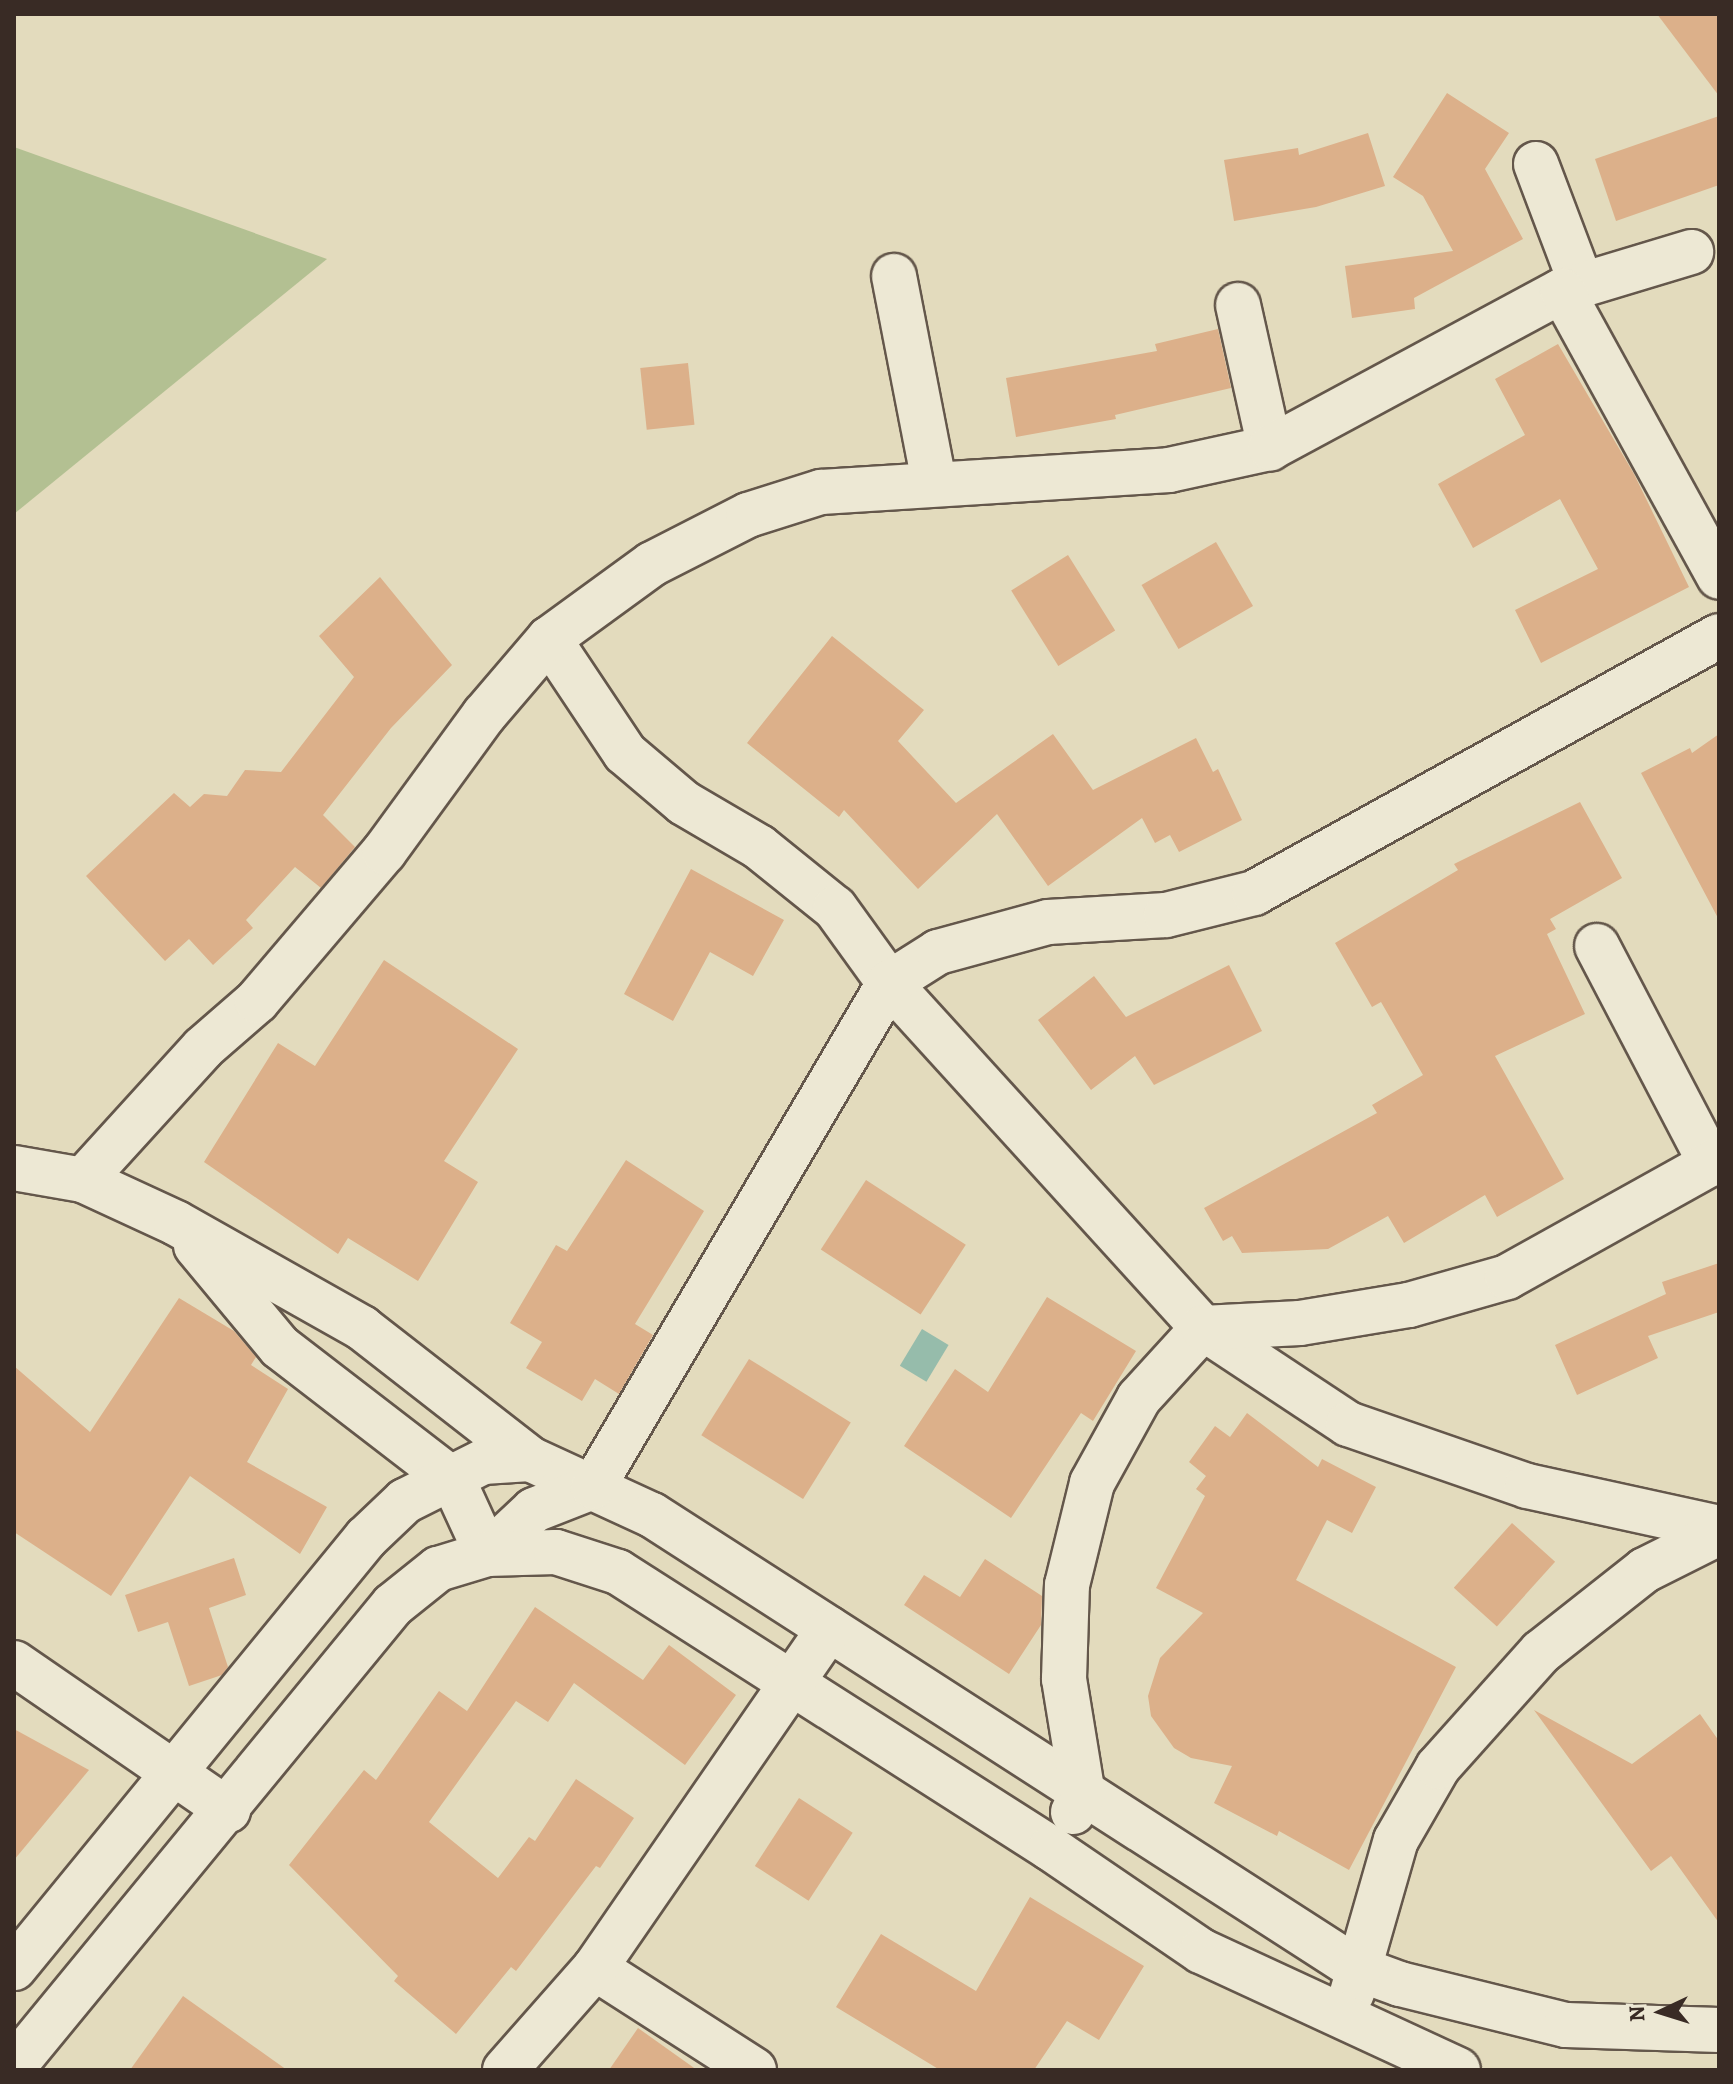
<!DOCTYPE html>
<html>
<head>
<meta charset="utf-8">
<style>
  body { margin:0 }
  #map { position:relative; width:1733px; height:2084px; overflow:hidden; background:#e3dbbd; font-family:Alegreya,serif }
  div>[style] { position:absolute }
  .green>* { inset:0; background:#b3c092 }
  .water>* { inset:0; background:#96bcab; transform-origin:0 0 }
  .building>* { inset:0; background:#dcb08a; transform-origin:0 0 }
  .roads { filter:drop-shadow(2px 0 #64574b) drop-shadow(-2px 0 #64574b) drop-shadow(0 2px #64574b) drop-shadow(0 -2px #64574b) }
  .minor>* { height:44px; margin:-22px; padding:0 22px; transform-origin:22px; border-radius:22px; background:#ede8d4 }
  span { translate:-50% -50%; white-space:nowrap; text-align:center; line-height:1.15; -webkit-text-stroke:8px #ede8d4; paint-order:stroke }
  .frame { position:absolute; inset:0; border:16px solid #392b25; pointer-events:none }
  .north { position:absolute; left:1621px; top:1972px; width:80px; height:80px; -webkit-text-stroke:6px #ede8d4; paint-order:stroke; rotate:266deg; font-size:22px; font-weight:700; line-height:32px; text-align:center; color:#392b25 }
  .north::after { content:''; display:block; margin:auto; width:28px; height:36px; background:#392b25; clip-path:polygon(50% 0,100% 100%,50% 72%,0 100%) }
</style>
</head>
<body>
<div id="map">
  <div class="green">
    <div style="clip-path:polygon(14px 147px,327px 259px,14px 514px)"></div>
  </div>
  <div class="water">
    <div style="left:922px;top:1329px;width:31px;height:43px;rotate:31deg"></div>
  </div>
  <div class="building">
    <div style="clip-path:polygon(1657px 14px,1719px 14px,1719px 96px)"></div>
    <div style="clip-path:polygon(1447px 93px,1509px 133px,1485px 169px,1523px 239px,1414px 298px,1415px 309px,1352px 318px,1345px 266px,1453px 251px,1423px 196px,1393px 177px)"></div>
    <div style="clip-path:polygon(1719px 116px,1719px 185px,1616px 221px,1595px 159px)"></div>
    <div style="clip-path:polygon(1368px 133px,1385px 186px,1316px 207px,1234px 221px,1224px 160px,1298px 148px,1299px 155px)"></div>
    <div style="clip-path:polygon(1218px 329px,1231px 388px,1115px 415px,1116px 419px,1016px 437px,1006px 378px,1157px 351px,1155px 344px)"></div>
    <div style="clip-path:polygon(1558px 344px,1634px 474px,1689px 587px,1541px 663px,1515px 610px,1598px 569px,1560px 499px,1473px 548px,1438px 484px,1525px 435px,1495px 379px)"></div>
    <div style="left:688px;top:363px;width:62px;height:48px;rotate:84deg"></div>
    <div style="left:1216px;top:542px;width:74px;height:86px;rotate:60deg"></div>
    <div style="left:1068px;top:555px;width:89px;height:67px;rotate:58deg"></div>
    <div style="clip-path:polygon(380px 577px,452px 665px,391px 728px,323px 815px,355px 847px,321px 888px,295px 867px,246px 920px,253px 928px,213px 965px,189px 939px,165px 961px,86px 876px,174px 793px,190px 807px,204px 794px,227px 796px,245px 770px,281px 772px,354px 677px,319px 636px)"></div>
    <div style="clip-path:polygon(832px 636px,924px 710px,898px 741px,956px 803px,1053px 734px,1093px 790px,1196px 738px,1213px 772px,1218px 769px,1242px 820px,1179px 852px,1170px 835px,1155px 843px,1142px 818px,1048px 886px,997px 814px,918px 889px,844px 810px,839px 817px,747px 743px)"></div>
    <div style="clip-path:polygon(1719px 734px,1719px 920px,1641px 773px,1690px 748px,1692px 753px)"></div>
    <div style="clip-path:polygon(1580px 802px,1622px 878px,1550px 919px,1556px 929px,1547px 934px,1585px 1014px,1495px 1056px,1564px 1179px,1497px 1217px,1485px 1195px,1404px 1243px,1388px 1216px,1328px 1249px,1242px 1253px,1232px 1236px,1223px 1241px,1204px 1208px,1377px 1113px,1372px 1105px,1423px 1075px,1381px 1002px,1372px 1007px,1335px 943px,1458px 870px,1454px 864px)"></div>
    <div style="clip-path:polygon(691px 869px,784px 920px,753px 976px,710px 952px,673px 1021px,624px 994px)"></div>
    <div style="clip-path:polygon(384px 960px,518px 1049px,444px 1161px,478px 1182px,418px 1281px,348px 1238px,338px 1254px,204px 1162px,278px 1043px,315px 1066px)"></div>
    <div style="clip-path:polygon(1229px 965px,1262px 1031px,1154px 1085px,1135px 1056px,1091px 1090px,1038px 1020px,1094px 976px,1126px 1017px)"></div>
    <div style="clip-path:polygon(626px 1160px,704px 1211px,635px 1324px,653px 1335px,619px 1394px,595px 1379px,582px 1401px,526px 1368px,542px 1342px,510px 1323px,556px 1245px,567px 1251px)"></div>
    <div style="left:866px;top:1180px;width:119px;height:83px;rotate:33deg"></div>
    <div style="clip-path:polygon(1719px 1263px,1719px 1312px,1648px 1336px,1658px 1358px,1577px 1395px,1555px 1345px,1666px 1294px,1662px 1282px)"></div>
    <div style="clip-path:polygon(1047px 1297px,1136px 1351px,1093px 1421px,1081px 1413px,1011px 1518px,904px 1446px,955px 1369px,988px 1392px)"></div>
    <div style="clip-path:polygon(179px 1298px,234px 1331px,256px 1357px,251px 1365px,288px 1389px,247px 1462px,327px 1507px,300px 1554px,190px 1476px,111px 1596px,14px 1532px,14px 1366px,90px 1432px)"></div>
    <div style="left:749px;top:1359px;width:120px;height:90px;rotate:32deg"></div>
    <div style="clip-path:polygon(1247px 1413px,1318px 1467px,1322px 1459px,1376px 1487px,1352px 1533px,1327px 1520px,1296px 1580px,1456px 1667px,1349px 1870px,1279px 1831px,1277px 1836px,1214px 1803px,1232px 1766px,1191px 1758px,1174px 1748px,1151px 1716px,1148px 1696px,1160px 1658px,1203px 1613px,1156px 1588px,1205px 1496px,1196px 1489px,1206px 1476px,1189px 1462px,1215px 1426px,1230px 1437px)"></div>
    <div style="left:1512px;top:1523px;width:58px;height:87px;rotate:42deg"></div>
    <div style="clip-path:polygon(234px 1558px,246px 1595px,209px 1608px,228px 1667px,222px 1675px,189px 1686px,168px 1622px,138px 1632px,125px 1595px)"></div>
    <div style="clip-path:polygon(985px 1559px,1042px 1596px,1041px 1625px,1009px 1674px,904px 1605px,924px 1575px,960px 1597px)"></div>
    <div style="clip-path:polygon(535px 1607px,643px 1680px,669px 1645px,736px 1695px,685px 1765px,574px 1683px,548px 1722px,516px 1701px,429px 1822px,498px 1878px,529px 1837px,535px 1841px,576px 1779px,634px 1818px,600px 1868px,596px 1866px,516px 1971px,511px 1967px,456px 2034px,394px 1981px,398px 1976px,289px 1865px,364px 1770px,376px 1780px,439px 1691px,467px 1711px)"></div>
    <div style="clip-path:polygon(1534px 1710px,1632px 1764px,1700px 1714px,1719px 1741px,1719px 1923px,1671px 1856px,1651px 1871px)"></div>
    <div style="clip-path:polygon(14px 1729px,89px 1770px,14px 1860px)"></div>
    <div style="left:799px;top:1798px;width:64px;height:81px;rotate:33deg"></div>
    <div style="clip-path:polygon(1030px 1897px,1144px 1966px,1099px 2040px,1067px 2021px,1034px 2070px,940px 2070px,836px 2007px,881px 1934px,976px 1991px)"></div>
    <div style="clip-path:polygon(183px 1996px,287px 2070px,130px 2070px)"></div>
    <div style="clip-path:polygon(638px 2028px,697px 2070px,609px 2070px)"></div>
  </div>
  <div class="roads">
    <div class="minor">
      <div style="left:1536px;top:164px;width:127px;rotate:69.3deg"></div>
      <div style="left:894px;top:276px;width:210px;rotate:79deg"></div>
      <div style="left:1562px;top:291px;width:135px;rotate:-16.8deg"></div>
      <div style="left:1238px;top:305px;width:147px;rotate:77.4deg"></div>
      <div style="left:549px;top:639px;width:137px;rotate:56.3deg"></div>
      <div style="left:625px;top:753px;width:77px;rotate:40.3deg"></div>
      <div style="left:684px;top:803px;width:87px;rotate:30.4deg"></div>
      <div style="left:759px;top:847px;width:97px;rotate:38.8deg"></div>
      <div style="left:835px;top:908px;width:92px;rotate:54.2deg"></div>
      <div style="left:889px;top:983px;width:466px;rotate:47.7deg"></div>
      <div style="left:1203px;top:1328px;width:174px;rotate:33.5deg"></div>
      <div style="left:1348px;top:1424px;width:189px;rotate:19.1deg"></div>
      <div style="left:1527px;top:1486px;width:197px;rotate:12.3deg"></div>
      <div style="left:1597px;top:946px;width:246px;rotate:62.4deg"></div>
      <div style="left:14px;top:1168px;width:70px;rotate:9.9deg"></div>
      <div style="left:83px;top:1180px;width:102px;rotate:24.8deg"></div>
      <div style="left:176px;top:1223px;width:214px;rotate:29.4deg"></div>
      <div style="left:362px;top:1328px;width:213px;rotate:37.9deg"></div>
      <div style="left:530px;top:1459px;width:134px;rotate:24.7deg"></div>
      <div style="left:652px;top:1515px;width:837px;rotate:32.76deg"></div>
      <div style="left:1356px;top:1968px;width:47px;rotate:20deg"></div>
      <div style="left:1400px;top:1984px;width:171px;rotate:13.9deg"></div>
      <div style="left:1566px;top:2025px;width:153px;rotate:1.9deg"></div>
      <div style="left:83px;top:1180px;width:178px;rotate:-47.7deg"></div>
      <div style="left:203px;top:1048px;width:72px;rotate:-41deg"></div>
      <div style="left:257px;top:1001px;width:196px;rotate:-49.6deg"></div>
      <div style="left:384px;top:852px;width:170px;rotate:-53.9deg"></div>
      <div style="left:484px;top:715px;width:100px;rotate:-49.5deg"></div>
      <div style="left:549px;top:639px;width:127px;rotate:-36.1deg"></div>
      <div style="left:652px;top:564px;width:108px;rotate:-27deg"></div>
      <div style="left:748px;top:515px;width:77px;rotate:-17.5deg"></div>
      <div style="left:821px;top:492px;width:349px;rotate:-3.6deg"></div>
      <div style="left:1169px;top:470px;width:103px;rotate:-12.3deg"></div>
      <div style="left:1270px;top:448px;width:332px;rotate:-28.3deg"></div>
      <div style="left:1562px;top:291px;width:326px;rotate:61.2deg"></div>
      <div style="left:196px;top:1246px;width:131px;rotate:50.3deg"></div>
      <div style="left:280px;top:1347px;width:218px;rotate:37.6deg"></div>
      <div style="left:453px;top:1480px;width:81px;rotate:65.3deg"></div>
      <div style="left:487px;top:1554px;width:64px;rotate:-43.1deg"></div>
      <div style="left:534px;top:1510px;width:63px;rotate:-21.3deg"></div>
      <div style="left:593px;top:1487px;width:584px;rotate:-59.57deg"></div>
      <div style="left:889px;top:983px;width:58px;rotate:-32.3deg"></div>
      <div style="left:938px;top:952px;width:114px;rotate:-15.3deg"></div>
      <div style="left:1048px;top:922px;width:118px;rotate:-3.4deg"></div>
      <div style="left:1166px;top:915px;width:91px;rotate:-14deg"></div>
      <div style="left:1254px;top:893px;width:531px;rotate:-28.93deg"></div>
      <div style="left:14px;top:1663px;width:260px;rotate:34.5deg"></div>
      <div style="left:1073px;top:1812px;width:20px;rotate:-60deg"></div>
      <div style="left:1083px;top:1795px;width:118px;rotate:-99.3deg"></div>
      <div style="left:1064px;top:1679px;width:94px;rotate:-88.2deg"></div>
      <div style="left:1067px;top:1585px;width:105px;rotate:-76.2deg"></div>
      <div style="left:1092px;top:1483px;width:97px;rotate:-61.1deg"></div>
      <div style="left:1139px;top:1398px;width:95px;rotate:-47.6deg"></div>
      <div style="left:1203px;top:1328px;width:97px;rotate:-3deg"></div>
      <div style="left:1300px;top:1323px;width:110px;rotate:-9.4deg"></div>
      <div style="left:1409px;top:1305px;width:102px;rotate:-15.9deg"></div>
      <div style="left:1507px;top:1277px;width:243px;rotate:-29.1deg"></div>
      <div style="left:14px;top:1968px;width:556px;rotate:-50.7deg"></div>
      <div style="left:366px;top:1538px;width:54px;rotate:-43.5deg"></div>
      <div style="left:405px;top:1501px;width:87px;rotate:-26.6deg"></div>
      <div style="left:483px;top:1462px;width:47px;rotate:-3.7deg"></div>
      <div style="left:595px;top:1968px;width:189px;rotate:32.7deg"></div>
      <div style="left:1352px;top:1993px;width:159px;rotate:-74deg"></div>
      <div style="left:1396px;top:1840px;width:84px;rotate:-60.1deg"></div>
      <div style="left:1438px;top:1767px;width:154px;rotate:-48.2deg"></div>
      <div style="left:1541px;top:1652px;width:132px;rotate:-38.3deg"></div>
      <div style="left:1645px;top:1570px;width:83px;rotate:-26.6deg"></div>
      <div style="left:14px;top:2066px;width:597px;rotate:-50.58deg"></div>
      <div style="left:393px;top:1605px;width:58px;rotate:-38.7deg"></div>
      <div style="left:438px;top:1569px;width:51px;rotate:-17deg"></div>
      <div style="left:487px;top:1554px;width:69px;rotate:-1.7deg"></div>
      <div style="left:556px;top:1552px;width:65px;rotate:17.9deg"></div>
      <div style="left:618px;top:1572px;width:513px;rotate:32.57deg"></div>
      <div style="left:1050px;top:1848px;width:183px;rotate:34.3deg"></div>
      <div style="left:1201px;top:1951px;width:283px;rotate:24.8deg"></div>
      <div style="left:505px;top:2070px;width:136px;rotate:-48.6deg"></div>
      <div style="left:595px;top:1968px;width:412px;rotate:-55.4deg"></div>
    </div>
  </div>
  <div class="frame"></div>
  <div class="north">N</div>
</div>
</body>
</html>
